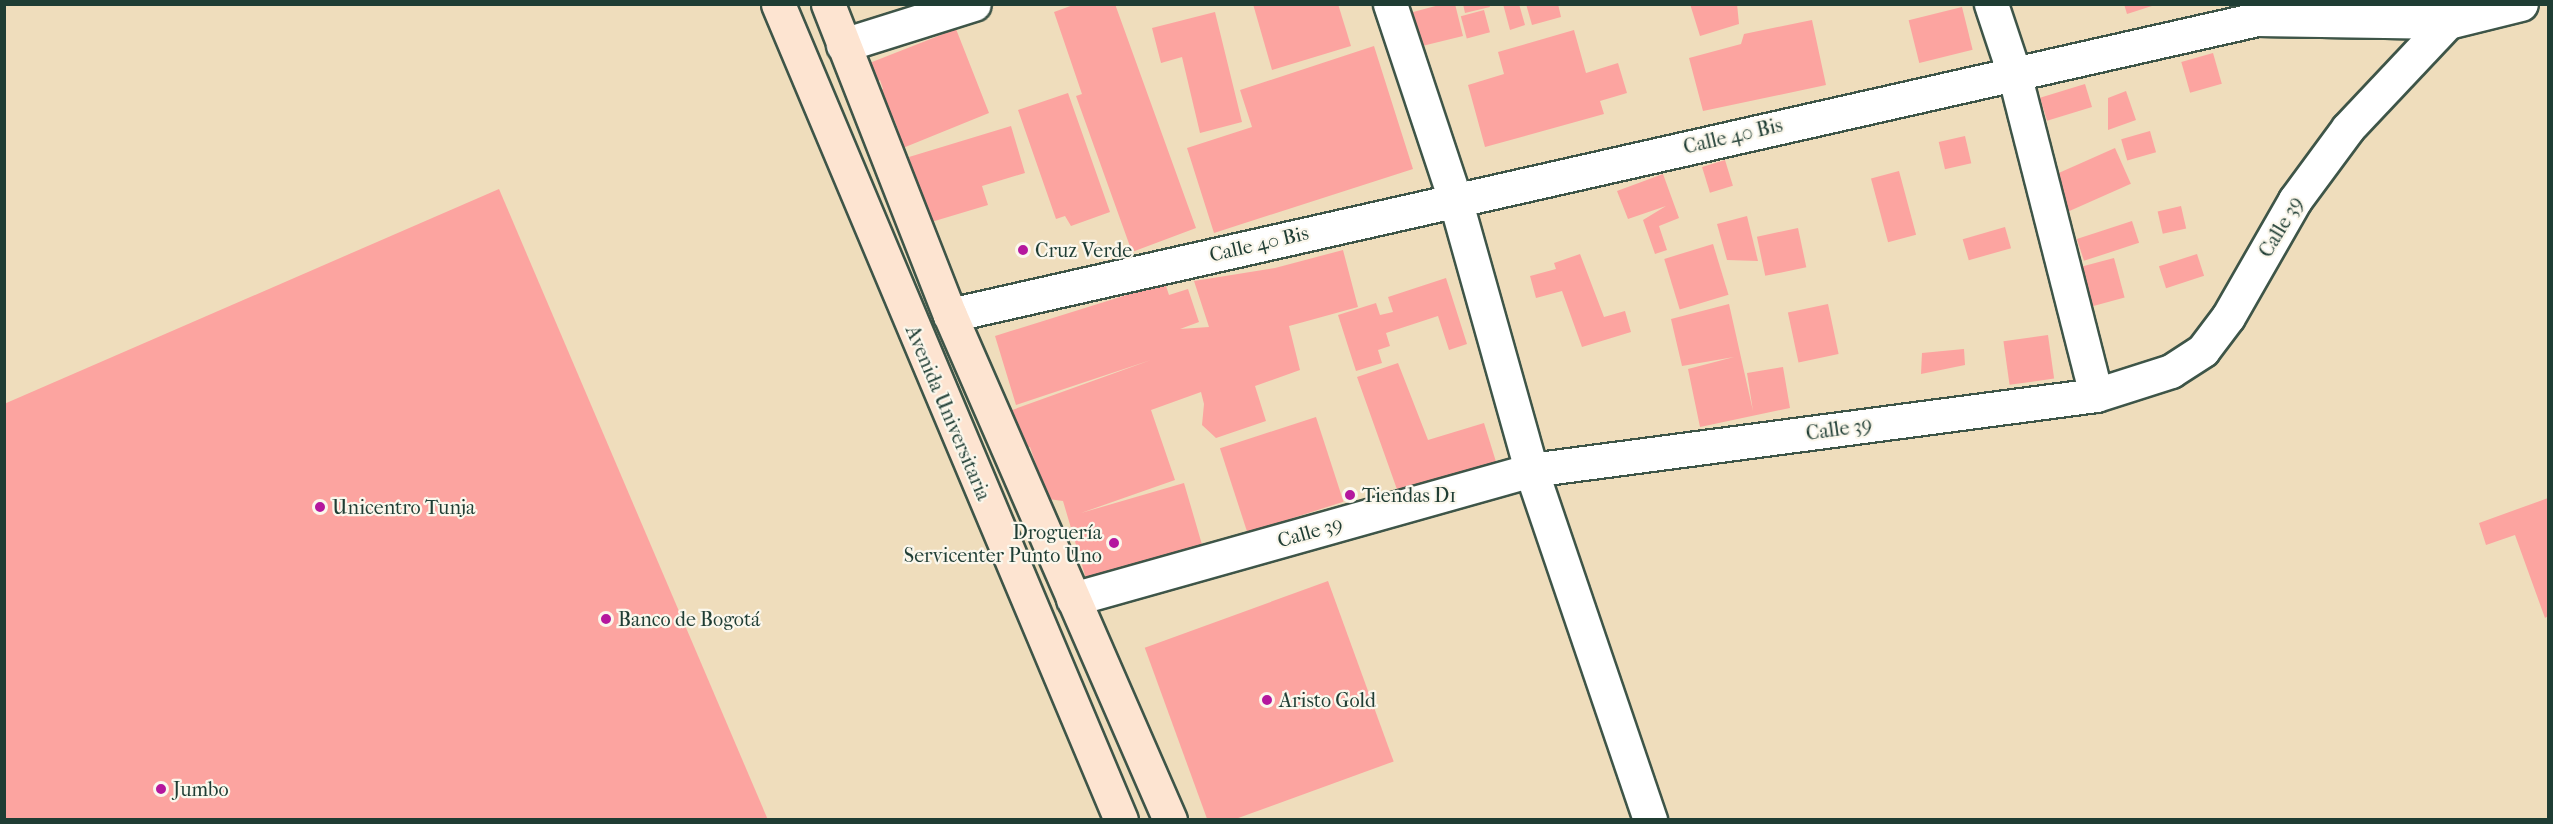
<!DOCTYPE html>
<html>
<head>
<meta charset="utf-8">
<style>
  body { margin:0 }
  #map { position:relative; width:2553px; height:824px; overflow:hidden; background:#efddbc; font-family:"IM FELL French Canon",serif }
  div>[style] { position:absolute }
  .building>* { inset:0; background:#fca4a0; transform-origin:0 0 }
  .roads { filter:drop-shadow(2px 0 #3e5548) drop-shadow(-2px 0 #3e5548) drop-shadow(0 2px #3e5548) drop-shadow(0 -2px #3e5548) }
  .minor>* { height:33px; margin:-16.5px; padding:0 16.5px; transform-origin:16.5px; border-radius:16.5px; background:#fff }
  .secondary>* { height:33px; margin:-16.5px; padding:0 16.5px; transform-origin:16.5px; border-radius:16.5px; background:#fde4d1 }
  .dots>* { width:16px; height:16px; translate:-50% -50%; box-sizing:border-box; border:3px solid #fbf7ec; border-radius:50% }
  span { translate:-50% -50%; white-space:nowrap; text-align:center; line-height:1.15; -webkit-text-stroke:4.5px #fbf7ec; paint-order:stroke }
  .street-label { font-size:20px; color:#1f3d34 }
  .poi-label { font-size:20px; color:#1f3d34 }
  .left { translate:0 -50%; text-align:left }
  .right { translate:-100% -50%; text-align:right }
  .frame { position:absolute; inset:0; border:6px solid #1f3d34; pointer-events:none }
</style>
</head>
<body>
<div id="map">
  <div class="building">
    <div style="clip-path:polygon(1076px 4px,1115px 4px,1196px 228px,1132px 252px,1076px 96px,1082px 94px,1054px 12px)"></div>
    <div style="clip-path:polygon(1253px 4px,1338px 4px,1351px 46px,1272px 70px)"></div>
    <div style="clip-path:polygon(1443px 4px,1455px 4px,1463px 36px,1410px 49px,1402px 15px)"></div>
    <div style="clip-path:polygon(1463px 4px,1489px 4px,1490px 7px,1465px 13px)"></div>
    <div style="clip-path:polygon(1503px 4px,1519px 4px,1525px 25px,1510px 30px)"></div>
    <div style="clip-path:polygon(1526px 4px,1558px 4px,1561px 17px,1532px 25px)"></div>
    <div style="clip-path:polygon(1690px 4px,1737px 4px,1739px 24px,1700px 36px)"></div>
    <div style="clip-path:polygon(2124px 4px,2155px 4px,2155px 5px,2127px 14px)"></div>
    <div style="left:1962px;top:7px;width:44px;height:55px;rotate:76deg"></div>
    <div style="left:1484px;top:10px;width:23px;height:24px;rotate:75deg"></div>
    <div style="clip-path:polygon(1215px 12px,1242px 122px,1200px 133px,1182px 57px,1161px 63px,1152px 28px)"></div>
    <div style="clip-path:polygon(1812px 20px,1826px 85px,1703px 111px,1689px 58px,1741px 44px,1744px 34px)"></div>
    <div style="clip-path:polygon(956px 29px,989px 113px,893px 152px,887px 136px,899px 132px,894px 119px,885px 112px,877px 92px,883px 89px,880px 80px,874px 83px,867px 64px)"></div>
    <div style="clip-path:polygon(1574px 30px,1586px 73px,1618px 63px,1627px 93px,1600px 101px,1604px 114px,1485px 147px,1468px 85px,1504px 74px,1498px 52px)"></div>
    <div style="clip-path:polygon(1374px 46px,1413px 169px,1214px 233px,1187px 148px,1252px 127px,1240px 90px)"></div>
    <div style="left:2213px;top:53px;width:32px;height:33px;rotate:74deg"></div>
    <div style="left:2085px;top:84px;width:24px;height:47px;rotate:73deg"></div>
    <div style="clip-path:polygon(2126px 91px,2136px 120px,2108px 130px,2108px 98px)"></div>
    <div style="clip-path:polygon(1068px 93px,1110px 212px,1071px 226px,1065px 216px,1056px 219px,1018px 110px)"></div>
    <div style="clip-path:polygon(1011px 126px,1025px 173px,982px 186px,988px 205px,928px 223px,909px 157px)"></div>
    <div style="left:2150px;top:131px;width:22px;height:30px;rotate:74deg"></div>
    <div style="left:1965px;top:136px;width:28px;height:27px;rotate:77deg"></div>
    <div style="left:2115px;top:148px;width:39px;height:69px;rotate:66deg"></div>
    <div style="left:1725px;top:160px;width:27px;height:24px;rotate:73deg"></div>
    <div style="left:1899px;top:171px;width:66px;height:29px;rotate:75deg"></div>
    <div style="clip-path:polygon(1663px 174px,1679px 218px,1659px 226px,1667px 250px,1655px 254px,1643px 220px,1666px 206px,1628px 219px,1617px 191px)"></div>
    <div style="clip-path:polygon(499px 189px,768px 820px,4px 820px,4px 404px)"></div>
    <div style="left:2181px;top:206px;width:23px;height:24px;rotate:77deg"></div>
    <div style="clip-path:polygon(1747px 216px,1758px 261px,1727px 260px,1717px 224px)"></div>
    <div style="left:2132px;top:221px;width:23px;height:58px;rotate:72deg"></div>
    <div style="left:2005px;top:227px;width:22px;height:44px;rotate:74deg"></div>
    <div style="left:1798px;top:228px;width:40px;height:42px;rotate:78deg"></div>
    <div style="left:1713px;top:244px;width:53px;height:51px;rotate:73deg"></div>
    <div style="clip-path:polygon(1343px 250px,1358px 307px,1289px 326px,1300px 370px,1255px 386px,1266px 421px,1216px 438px,1202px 425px,1204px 404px,1201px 392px,1151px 410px,1175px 480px,1081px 513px,1184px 483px,1203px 548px,1087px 582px,1063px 501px,1048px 499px,1030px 447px,1014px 452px,1001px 414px,1151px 360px,1016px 405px,995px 336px,1165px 283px,1169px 295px,1188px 289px,1199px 322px,1180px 329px,1209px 327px,1194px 281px,1275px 268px)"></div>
    <div style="clip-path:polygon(1580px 254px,1604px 317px,1625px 311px,1631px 332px,1582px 347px,1562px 291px,1536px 298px,1530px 276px,1556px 269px,1554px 263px)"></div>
    <div style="left:2197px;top:254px;width:23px;height:40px;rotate:72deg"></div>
    <div style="left:2114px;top:258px;width:41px;height:37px;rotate:75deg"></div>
    <div style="clip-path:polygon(1446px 278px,1467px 344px,1449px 350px,1438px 316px,1386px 333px,1390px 346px,1378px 350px,1382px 363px,1356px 371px,1338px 315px,1376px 303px,1380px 315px,1393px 312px,1388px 297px)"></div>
    <div style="clip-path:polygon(1729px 304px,1753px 411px,1747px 373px,1783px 367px,1790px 408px,1700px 427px,1688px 369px,1734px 357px,1682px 366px,1671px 319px)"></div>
    <div style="left:1828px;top:304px;width:51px;height:41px;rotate:78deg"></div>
    <div style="left:2048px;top:335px;width:44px;height:45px;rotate:82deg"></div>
    <div style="clip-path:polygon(1964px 349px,1965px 365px,1921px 374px,1922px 353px)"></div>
    <div style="clip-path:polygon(1398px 363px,1428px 440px,1484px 423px,1497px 465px,1399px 495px,1357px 377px)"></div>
    <div style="left:1316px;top:417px;width:89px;height:101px;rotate:72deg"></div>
    <div style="clip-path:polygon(2548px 498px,2548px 616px,2545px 618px,2515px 535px,2486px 545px,2479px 523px)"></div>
    <div style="left:1328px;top:581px;width:192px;height:195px;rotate:70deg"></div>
  </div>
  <div class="roads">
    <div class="minor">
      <div style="left:1390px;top:4px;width:206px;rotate:71.6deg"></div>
      <div style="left:1455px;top:199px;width:281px;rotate:74.3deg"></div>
      <div style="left:1531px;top:470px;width:370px;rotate:71.2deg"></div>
      <div style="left:1991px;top:4px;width:73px;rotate:71.6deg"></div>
      <div style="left:2014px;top:73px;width:332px;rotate:75.7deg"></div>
      <div style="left:843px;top:45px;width:137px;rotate:-17.4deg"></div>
      <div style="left:950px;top:315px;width:1340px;rotate:-12.76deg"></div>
      <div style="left:2257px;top:19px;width:191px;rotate:0.9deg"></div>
      <div style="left:2448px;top:22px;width:75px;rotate:-13.9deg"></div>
      <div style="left:1073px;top:599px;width:476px;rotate:-15.7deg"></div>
      <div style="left:1531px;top:470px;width:570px;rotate:-7.56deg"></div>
      <div style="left:2096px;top:395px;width:79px;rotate:-17.7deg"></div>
      <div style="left:2171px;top:371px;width:38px;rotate:-33deg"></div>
      <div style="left:2203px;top:350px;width:41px;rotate:-52.9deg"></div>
      <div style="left:2228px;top:317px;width:135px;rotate:-60.2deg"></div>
      <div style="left:2295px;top:200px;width:89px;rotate:-53.6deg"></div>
      <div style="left:2348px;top:128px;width:146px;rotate:-46.7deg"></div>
    </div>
    <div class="secondary">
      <div style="left:778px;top:4px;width:885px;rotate:67.2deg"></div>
      <div style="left:828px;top:4px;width:334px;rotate:68.6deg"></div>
      <div style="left:950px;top:315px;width:551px;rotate:66.46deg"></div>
    </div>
  </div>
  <div class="dots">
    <div style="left:1023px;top:250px;background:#b5179e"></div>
    <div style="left:1350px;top:495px;background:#b5179e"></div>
    <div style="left:320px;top:507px;background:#b5179e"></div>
    <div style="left:1114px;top:543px;background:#b5179e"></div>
    <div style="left:606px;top:619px;background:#b5179e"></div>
    <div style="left:1267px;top:700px;background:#b5179e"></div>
    <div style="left:161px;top:789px;background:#b5179e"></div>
  </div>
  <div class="street-label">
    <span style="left:1733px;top:136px;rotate:-13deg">Calle 40 Bis</span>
    <span style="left:2281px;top:227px;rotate:-59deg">Calle 39</span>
    <span style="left:1259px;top:244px;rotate:-13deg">Calle 40 Bis</span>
    <span style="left:948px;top:413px;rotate:67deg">Avenida Universitaria</span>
    <span style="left:1839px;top:429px;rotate:-8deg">Calle 39</span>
    <span style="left:1310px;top:532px;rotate:-16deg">Calle 39</span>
  </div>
  <div class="poi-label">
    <span class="left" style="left:1035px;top:250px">Cruz Verde</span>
    <span class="left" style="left:1362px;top:495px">Tiendas D1</span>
    <span class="left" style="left:332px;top:507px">Unicentro Tunja</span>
    <span class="right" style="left:1102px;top:544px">Droguería<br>Servicenter Punto Uno</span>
    <span class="left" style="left:618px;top:619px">Banco de Bogotá</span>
    <span class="left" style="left:1279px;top:700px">Aristo Gold</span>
    <span class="left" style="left:173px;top:789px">Jumbo</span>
  </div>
  <div class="frame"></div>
</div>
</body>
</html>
